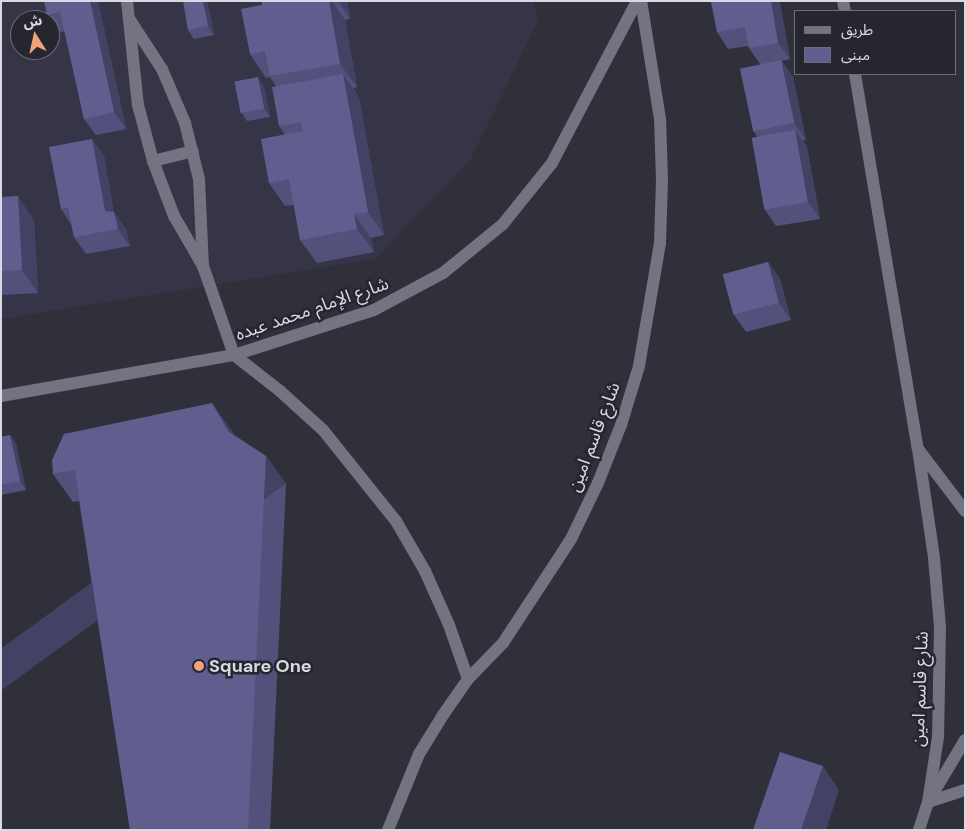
<!DOCTYPE html>
<html>
<head>
<meta charset="utf-8">
<style>
  body { margin:0 }
  #map { position:relative; width:966px; height:831px; overflow:hidden; background:#30303b; font-family:"DM Sans","Noto Sans Arabic",sans-serif }
  div>[style] { position:absolute }
  .built>* { inset:0; background:#363547 }
  .minor>* { height:12px; margin:-6px; padding:0 6px; transform-origin:6px; border-radius:6px; background:#737381 }
  .secondary>* { height:12px; margin:-6px; padding:0 6px; transform-origin:6px; border-radius:6px; background:#737381 }
  .wall>* { inset:0; background:#53517b }
  .shaded-wall>* { inset:0; background:#434264; transform-origin:0 0 }
  .building>* { inset:0; background:#605e8f; transform-origin:0 0 }
  .dots>* { width:14px; height:14px; translate:-50% -50%; box-sizing:border-box; border:2px solid #262631; border-radius:50% }
  span { translate:-50% -50%; white-space:nowrap; text-align:center; line-height:1.15; -webkit-text-stroke:5px #262631; paint-order:stroke }
  .street-label { font-size:18px; color:#d9d9e1 }
  .poi-label { font-size:18px; color:#d9d9e1; font-weight:700 }
  .left { translate:0 -50%; text-align:left }
  .frame { position:absolute; inset:0; border:2px solid #d9d9e1; pointer-events:none }
  .legend { position:absolute; left:794px; top:10px; width:162px; height:65px; box-sizing:border-box; background:#262631; border:1px solid #6e6e77; margin:0; padding:6px 9px; list-style:none; font-size:15px; color:#d9d9e1 }
  .legend li { display:flex; align-items:center; gap:10px; height:25px }
  .legend b { width:25px; border:1px solid #6e6e77 }
  .north { position:absolute; left:10px; top:10px; width:50px; height:50px; box-sizing:border-box; background:#262631; border:1px solid #6e6e77; border-radius:50%; rotate:350deg; font-size:14px; font-weight:700; line-height:20px; text-align:center; color:#d9d9e1 }
  .north::after { content:''; display:block; margin:auto; width:18px; height:22px; background:#f0a378; clip-path:polygon(50% 0,100% 100%,50% 72%,0 100%) }
</style>
</head>
<body>
<div id="map">
  <div class="built">
    <div style="clip-path:polygon(evenodd,1px 1px,534px 1px,538px 21px,471px 159px,375px 259px,1px 319px,1px 1px,20px 20px,50px 20px,50px 50px,20px 50px,20px 20px)"></div>
  </div>
  <div class="minor">
    <div style="left:127px;top:1px;width:105px;rotate:84deg"></div>
    <div style="left:138px;top:105px;width:58px;rotate:75deg"></div>
    <div style="left:153px;top:161px;width:59px;rotate:69.1deg"></div>
    <div style="left:174px;top:216px;width:58px;rotate:59.9deg"></div>
    <div style="left:203px;top:266px;width:94px;rotate:70.8deg"></div>
    <div style="left:234px;top:355px;width:58px;rotate:38deg"></div>
    <div style="left:280px;top:391px;width:58px;rotate:42.2deg"></div>
    <div style="left:323px;top:430px;width:117px;rotate:51.3deg"></div>
    <div style="left:396px;top:521px;width:58px;rotate:59.9deg"></div>
    <div style="left:425px;top:571px;width:59px;rotate:66deg"></div>
    <div style="left:449px;top:625px;width:57px;rotate:70.6deg"></div>
    <div style="left:130px;top:20px;width:59px;rotate:56.9deg"></div>
    <div style="left:162px;top:69px;width:59px;rotate:66.9deg"></div>
    <div style="left:185px;top:123px;width:58px;rotate:76deg"></div>
    <div style="left:199px;top:179px;width:87px;rotate:87.4deg"></div>
    <div style="left:153px;top:161px;width:41px;rotate:-14deg"></div>
    <div style="left:1px;top:396px;width:237px;rotate:-10deg"></div>
    <div style="left:234px;top:355px;width:147px;rotate:-17.8deg"></div>
    <div style="left:374px;top:310px;width:78px;rotate:-28.2deg"></div>
    <div style="left:443px;top:273px;width:77px;rotate:-39.2deg"></div>
    <div style="left:503px;top:224px;width:78px;rotate:-51.2deg"></div>
    <div style="left:552px;top:163px;width:183px;rotate:-62.3deg"></div>
    <div style="left:918px;top:449px;width:78px;rotate:52.8deg"></div>
    <div style="left:928px;top:802px;width:72px;rotate:-59.2deg"></div>
    <div style="left:928px;top:802px;width:39px;rotate:-18deg"></div>
  </div>
  <div class="secondary">
    <div style="left:843px;top:1px;width:10px;rotate:79deg"></div>
    <div style="left:855px;top:74px;width:380px;rotate:80.5deg"></div>
    <div style="left:918px;top:449px;width:110px;rotate:81.6deg"></div>
    <div style="left:934px;top:558px;width:69px;rotate:85deg"></div>
    <div style="left:940px;top:627px;width:110px;rotate:91deg"></div>
    <div style="left:938px;top:737px;width:66px;rotate:98.7deg"></div>
    <div style="left:928px;top:802px;width:29px;rotate:108deg"></div>
    <div style="left:388px;top:830px;width:82px;rotate:-67.8deg"></div>
    <div style="left:419px;top:754px;width:46px;rotate:-58.4deg"></div>
    <div style="left:443px;top:715px;width:44px;rotate:-55.2deg"></div>
    <div style="left:468px;top:679px;width:50px;rotate:-45.8deg"></div>
    <div style="left:503px;top:643px;width:124px;rotate:-56.8deg"></div>
    <div style="left:571px;top:539px;width:62px;rotate:-64.3deg"></div>
    <div style="left:598px;top:483px;width:62px;rotate:-68.4deg"></div>
    <div style="left:621px;top:425px;width:62px;rotate:-73deg"></div>
    <div style="left:639px;top:366px;width:125px;rotate:-80.3deg"></div>
    <div style="left:660px;top:243px;width:62px;rotate:-88.2deg"></div>
    <div style="left:662px;top:181px;width:62px;rotate:-91.8deg"></div>
    <div style="left:660px;top:119px;width:120px;rotate:-99.1deg"></div>
  </div>
  <div class="wall">
    <div style="clip-path:polygon(98px 1px,126px 129px,96px 135px,84px 119px,65px 31px,59px 32px,47px 15px)"></div>
    <div style="clip-path:polygon(207px 1px,214px 35px,194px 39px,188px 30px)"></div>
    <div style="clip-path:polygon(262px 1px,347px 1px,350px 19px,345px 20px,357px 87px,353px 88px,359px 98px,384px 235px,371px 238px,374px 252px,317px 263px,300px 240px,294px 205px,285px 206px,269px 183px,285px 135px,279px 126px,276px 86px,270px 77px,266px 78px,250px 54px,262px 5px)"></div>
    <div style="clip-path:polygon(711px 1px,779px 1px,780px 3px,790px 59px,782px 61px,793px 77px,806px 140px,803px 140px,807px 147px,820px 219px,776px 226px,765px 210px,757px 136px,753px 131px,760px 64px,749px 48px,748px 46px,728px 49px,717px 32px)"></div>
    <div style="clip-path:polygon(264px 86px,270px 117px,247px 121px,241px 112px)"></div>
    <div style="clip-path:polygon(92px 139px,104px 156px,114px 213px,126px 229px,130px 246px,86px 254px,74px 237px,71px 224px,61px 209px)"></div>
    <div style="clip-path:polygon(1px 197px,34px 220px,38px 293px,1px 295px)"></div>
    <div style="clip-path:polygon(768px 262px,780px 279px,791px 320px,746px 332px,734px 315px)"></div>
    <div style="clip-path:polygon(10px 435px,16px 444px,26px 490px,1px 495px,1px 437px)"></div>
    <div style="clip-path:polygon(234px 435px,266px 456px,286px 484px,270px 830px,130px 830px,79px 501px,73px 502px,53px 474px)"></div>
  </div>
  <div class="shaded-wall">
    <div style="clip-path:polygon(90px 1px,98px 1px,126px 129px,114px 112px)"></div>
    <div style="clip-path:polygon(203px 1px,207px 1px,214px 35px,208px 26px)"></div>
    <div style="clip-path:polygon(329px 1px,332px 1px,345px 20px,357px 87px,340px 64px)"></div>
    <div style="clip-path:polygon(338px 1px,347px 1px,350px 19px)"></div>
    <div style="clip-path:polygon(771px 1px,779px 1px,780px 3px,790px 59px,778px 43px)"></div>
    <div style="clip-path:polygon(781px 60px,793px 77px,806px 140px,794px 123px)"></div>
    <div style="clip-path:polygon(343px 74px,359px 98px,384px 235px,368px 212px)"></div>
    <div style="clip-path:polygon(258px 77px,264px 86px,270px 117px,264px 108px)"></div>
    <div style="clip-path:polygon(795px 130px,807px 147px,820px 219px,808px 202px)"></div>
    <div style="clip-path:polygon(92px 139px,104px 156px,114px 213px,126px 229px,130px 246px,105px 211px)"></div>
    <div style="clip-path:polygon(18px 196px,34px 220px,38px 293px,22px 270px)"></div>
    <div style="clip-path:polygon(354px 214px,371px 238px,374px 252px,357px 229px)"></div>
    <div style="clip-path:polygon(768px 262px,780px 279px,791px 320px,779px 303px)"></div>
    <div style="clip-path:polygon(212px 403px,232px 431px,249px 460px,229px 432px)"></div>
    <div style="clip-path:polygon(10px 435px,16px 444px,26px 490px,20px 481px)"></div>
    <div style="left:266px;top:456px;width:34px;height:374px;rotate:54deg"></div>
    <div style="clip-path:polygon(823px 766px,839px 790px,826px 830px,801px 830px)"></div>
  </div>
  <div class="building">
    <div style="clip-path:polygon(44px 1px,90px 1px,114px 112px,84px 119px,60px 12px,47px 15px)"></div>
    <div style="clip-path:polygon(183px 1px,203px 1px,208px 26px,188px 30px)"></div>
    <div style="clip-path:polygon(262px 1px,329px 1px,340px 64px,270px 76px,265px 51px,250px 54px,241px 9px,262px 5px)"></div>
    <div style="clip-path:polygon(711px 1px,771px 1px,778px 43px,749px 48px,745px 27px,717px 32px)"></div>
    <div style="left:781px;top:60px;width:64px;height:42px;rotate:78deg"></div>
    <div style="clip-path:polygon(343px 74px,368px 212px,354px 214px,357px 229px,300px 240px,289px 179px,269px 183px,261px 139px,303px 131px,301px 122px,279px 126px,272px 87px)"></div>
    <div style="left:258px;top:77px;width:32px;height:24px;rotate:79deg"></div>
    <div style="left:795px;top:130px;width:73px;height:44px;rotate:80deg"></div>
    <div style="clip-path:polygon(92px 139px,105px 211px,114px 212px,118px 229px,74px 237px,68px 207px,61px 209px,49px 147px)"></div>
    <div style="clip-path:polygon(18px 196px,22px 270px,1px 271px,1px 197px)"></div>
    <div style="left:768px;top:262px;width:42px;height:47px;rotate:75deg"></div>
    <div style="clip-path:polygon(212px 403px,229px 432px,266px 456px,248px 830px,130px 830px,75px 470px,53px 474px,52px 460px,64px 434px)"></div>
    <div style="clip-path:polygon(10px 435px,20px 481px,1px 485px,1px 437px)"></div>
    <div style="clip-path:polygon(780px 752px,823px 766px,801px 830px,753px 830px)"></div>
  </div>
  <div class="dots">
    <div style="left:199px;top:666px;background:#f0a378"></div>
  </div>
  <div class="street-label">
    <span style="left:312px;top:309px;rotate:-19deg">شارع الإمام محمد عبده</span>
    <span style="left:594px;top:437px;rotate:-69deg">شارع قاسم امين</span>
    <span style="left:920px;top:689px;rotate:-88deg">شارع قاسم امين</span>
  </div>
  <div class="poi-label">
    <span class="left" style="left:209px;top:666px">Square One</span>
  </div>
  <div class="frame"></div>
  <ul class="legend">
  <li><b style="height:6px;background:#737381"></b>طريق</li>
  <li><b style="height:14px;background:#605e8f"></b>مبنى</li>
  </ul>
  <div class="north">ش</div>
</div>
</body>
</html>
